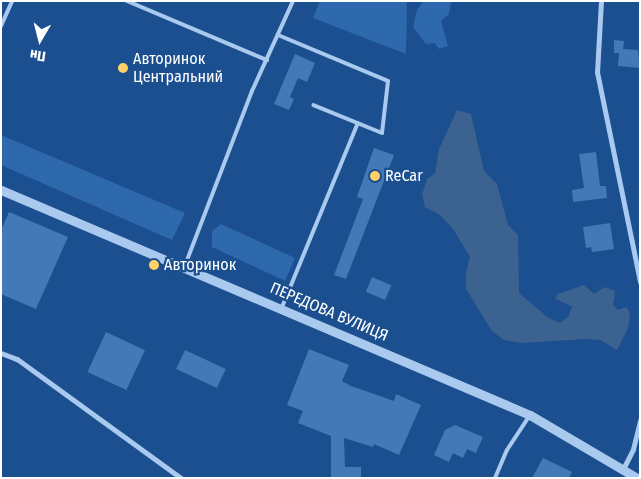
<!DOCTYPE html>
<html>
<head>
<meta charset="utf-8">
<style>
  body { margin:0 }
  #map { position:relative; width:641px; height:479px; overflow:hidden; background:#1b4f8f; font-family:"Fira Sans Condensed",sans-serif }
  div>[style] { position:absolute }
  .green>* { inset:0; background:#2e69ad }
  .water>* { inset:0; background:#3c6290 }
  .building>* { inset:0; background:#4478b7; transform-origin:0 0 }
  .service>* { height:4px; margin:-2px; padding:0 2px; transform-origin:2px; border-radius:2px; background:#a9c9ee }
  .minor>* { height:5px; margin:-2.5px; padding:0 2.5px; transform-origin:2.5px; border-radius:2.5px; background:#a9c9ee }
  .tertiary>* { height:9px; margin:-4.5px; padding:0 4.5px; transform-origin:4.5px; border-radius:4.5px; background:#a9c9ee }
  .dots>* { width:14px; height:14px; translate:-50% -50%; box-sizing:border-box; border:2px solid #1b4f8f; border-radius:50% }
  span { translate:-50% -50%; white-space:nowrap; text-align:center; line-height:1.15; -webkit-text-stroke:4.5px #1b4f8f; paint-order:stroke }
  .poi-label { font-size:16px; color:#fff }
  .left { translate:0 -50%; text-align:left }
  .street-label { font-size:16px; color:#fff }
  .frame { position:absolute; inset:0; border:2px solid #fff; pointer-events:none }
  .north { position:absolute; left:15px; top:15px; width:50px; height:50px; -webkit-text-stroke:4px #1b4f8f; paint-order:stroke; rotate:188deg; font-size:14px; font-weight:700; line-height:20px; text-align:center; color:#fff }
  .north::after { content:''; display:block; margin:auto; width:18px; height:22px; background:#fff; clip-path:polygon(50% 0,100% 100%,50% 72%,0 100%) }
</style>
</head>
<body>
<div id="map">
  <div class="green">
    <div style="clip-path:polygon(320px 1px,407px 1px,406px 54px,313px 18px)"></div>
    <div style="clip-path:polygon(423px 1px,451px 1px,449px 14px,441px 21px,448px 46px,439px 49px,435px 43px,426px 44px,413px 27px,417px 10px)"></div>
    <div style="clip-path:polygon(1px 135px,185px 213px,172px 240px,1px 165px)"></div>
    <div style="clip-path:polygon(221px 224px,295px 258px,285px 281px,212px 247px,212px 231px)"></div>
  </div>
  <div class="water">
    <div style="clip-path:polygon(457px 110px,471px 114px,484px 171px,497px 184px,508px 225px,518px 235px,519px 293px,547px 317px,560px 323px,568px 317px,572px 307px,555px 298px,558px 294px,584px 285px,594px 294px,605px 287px,615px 291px,613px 305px,618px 310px,626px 307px,630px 313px,628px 328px,617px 350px,600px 340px,585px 339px,521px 343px,504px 340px,492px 331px,466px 289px,466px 272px,470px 257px,453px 229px,440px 215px,425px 207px,422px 194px,427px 179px,435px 173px,439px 149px)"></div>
  </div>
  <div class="building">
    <div style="clip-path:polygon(614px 40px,624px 41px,623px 49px,638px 50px,640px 68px,618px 66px,619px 53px,614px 53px)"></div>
    <div style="clip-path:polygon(295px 54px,315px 63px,307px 82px,298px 78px,290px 97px,294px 99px,289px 110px,274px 104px)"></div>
    <div style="clip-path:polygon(374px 148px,394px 155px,346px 279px,334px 275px,363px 199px,357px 197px)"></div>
    <div style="clip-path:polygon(596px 152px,600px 186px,606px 186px,607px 198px,573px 202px,572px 190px,584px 188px,579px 154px)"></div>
    <div style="clip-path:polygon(9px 212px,68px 237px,36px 309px,1px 294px,1px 230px)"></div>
    <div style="clip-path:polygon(610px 223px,614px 249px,592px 252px,591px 247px,586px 248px,583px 227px)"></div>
    <div style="left:372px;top:277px;width:21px;height:16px;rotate:23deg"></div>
    <div style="left:106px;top:332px;width:43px;height:44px;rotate:25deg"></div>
    <div style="clip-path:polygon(309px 349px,349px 365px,342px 381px,351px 386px,394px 401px,396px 394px,421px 405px,399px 455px,374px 444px,373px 447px,344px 438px,345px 467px,361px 467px,361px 478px,331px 478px,331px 436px,298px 423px,303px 411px,287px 405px)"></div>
    <div style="left:185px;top:350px;width:45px;height:21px;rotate:25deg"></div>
    <div style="clip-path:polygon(455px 425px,483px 437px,476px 453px,467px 449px,463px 458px,453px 453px,449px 462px,434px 455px,445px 430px)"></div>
    <div style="clip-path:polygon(543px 458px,572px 472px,569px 478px,532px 478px)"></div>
  </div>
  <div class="service">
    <div style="left:127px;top:1px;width:152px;rotate:22.9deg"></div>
    <div style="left:1px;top:26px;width:27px;rotate:-66deg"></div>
    <div style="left:278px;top:35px;width:119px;rotate:22.7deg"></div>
    <div style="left:388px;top:81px;width:52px;rotate:96.6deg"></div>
    <div style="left:382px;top:133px;width:74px;rotate:-157.9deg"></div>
    <div style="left:184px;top:268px;width:190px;rotate:-69deg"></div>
    <div style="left:252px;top:91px;width:99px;rotate:-65.5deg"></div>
    <div style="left:282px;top:307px;width:199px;rotate:-67.6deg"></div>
    <div style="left:495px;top:478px;width:30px;rotate:-67deg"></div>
    <div style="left:507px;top:450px;width:42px;rotate:-56.7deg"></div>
  </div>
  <div class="minor">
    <div style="left:601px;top:1px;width:71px;rotate:93.2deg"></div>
    <div style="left:597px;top:72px;width:214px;rotate:78.4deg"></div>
    <div style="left:1px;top:353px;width:17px;rotate:21deg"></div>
    <div style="left:17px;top:359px;width:203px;rotate:36deg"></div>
    <div style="left:623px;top:469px;width:22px;rotate:-63deg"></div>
    <div style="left:633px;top:449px;width:30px;rotate:-76deg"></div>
  </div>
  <div class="tertiary">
    <div style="left:1px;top:190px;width:575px;rotate:23.04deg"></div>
    <div style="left:530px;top:415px;width:124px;rotate:30.5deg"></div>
  </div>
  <div class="dots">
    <div style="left:123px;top:68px;background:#ffd166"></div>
    <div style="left:375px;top:176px;background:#ffd166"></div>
    <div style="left:154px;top:265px;background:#ffd166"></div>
  </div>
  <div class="poi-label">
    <span class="left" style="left:133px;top:68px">Авторинок<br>Центральний</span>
    <span class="left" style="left:385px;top:176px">ReCar</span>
    <span class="left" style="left:164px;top:265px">Авторинок</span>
  </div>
  <div class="street-label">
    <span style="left:329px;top:312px;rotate:23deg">ПЕРЕДОВА ВУЛИЦЯ</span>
  </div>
  <div class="frame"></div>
  <div class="north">Пн</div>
</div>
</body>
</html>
